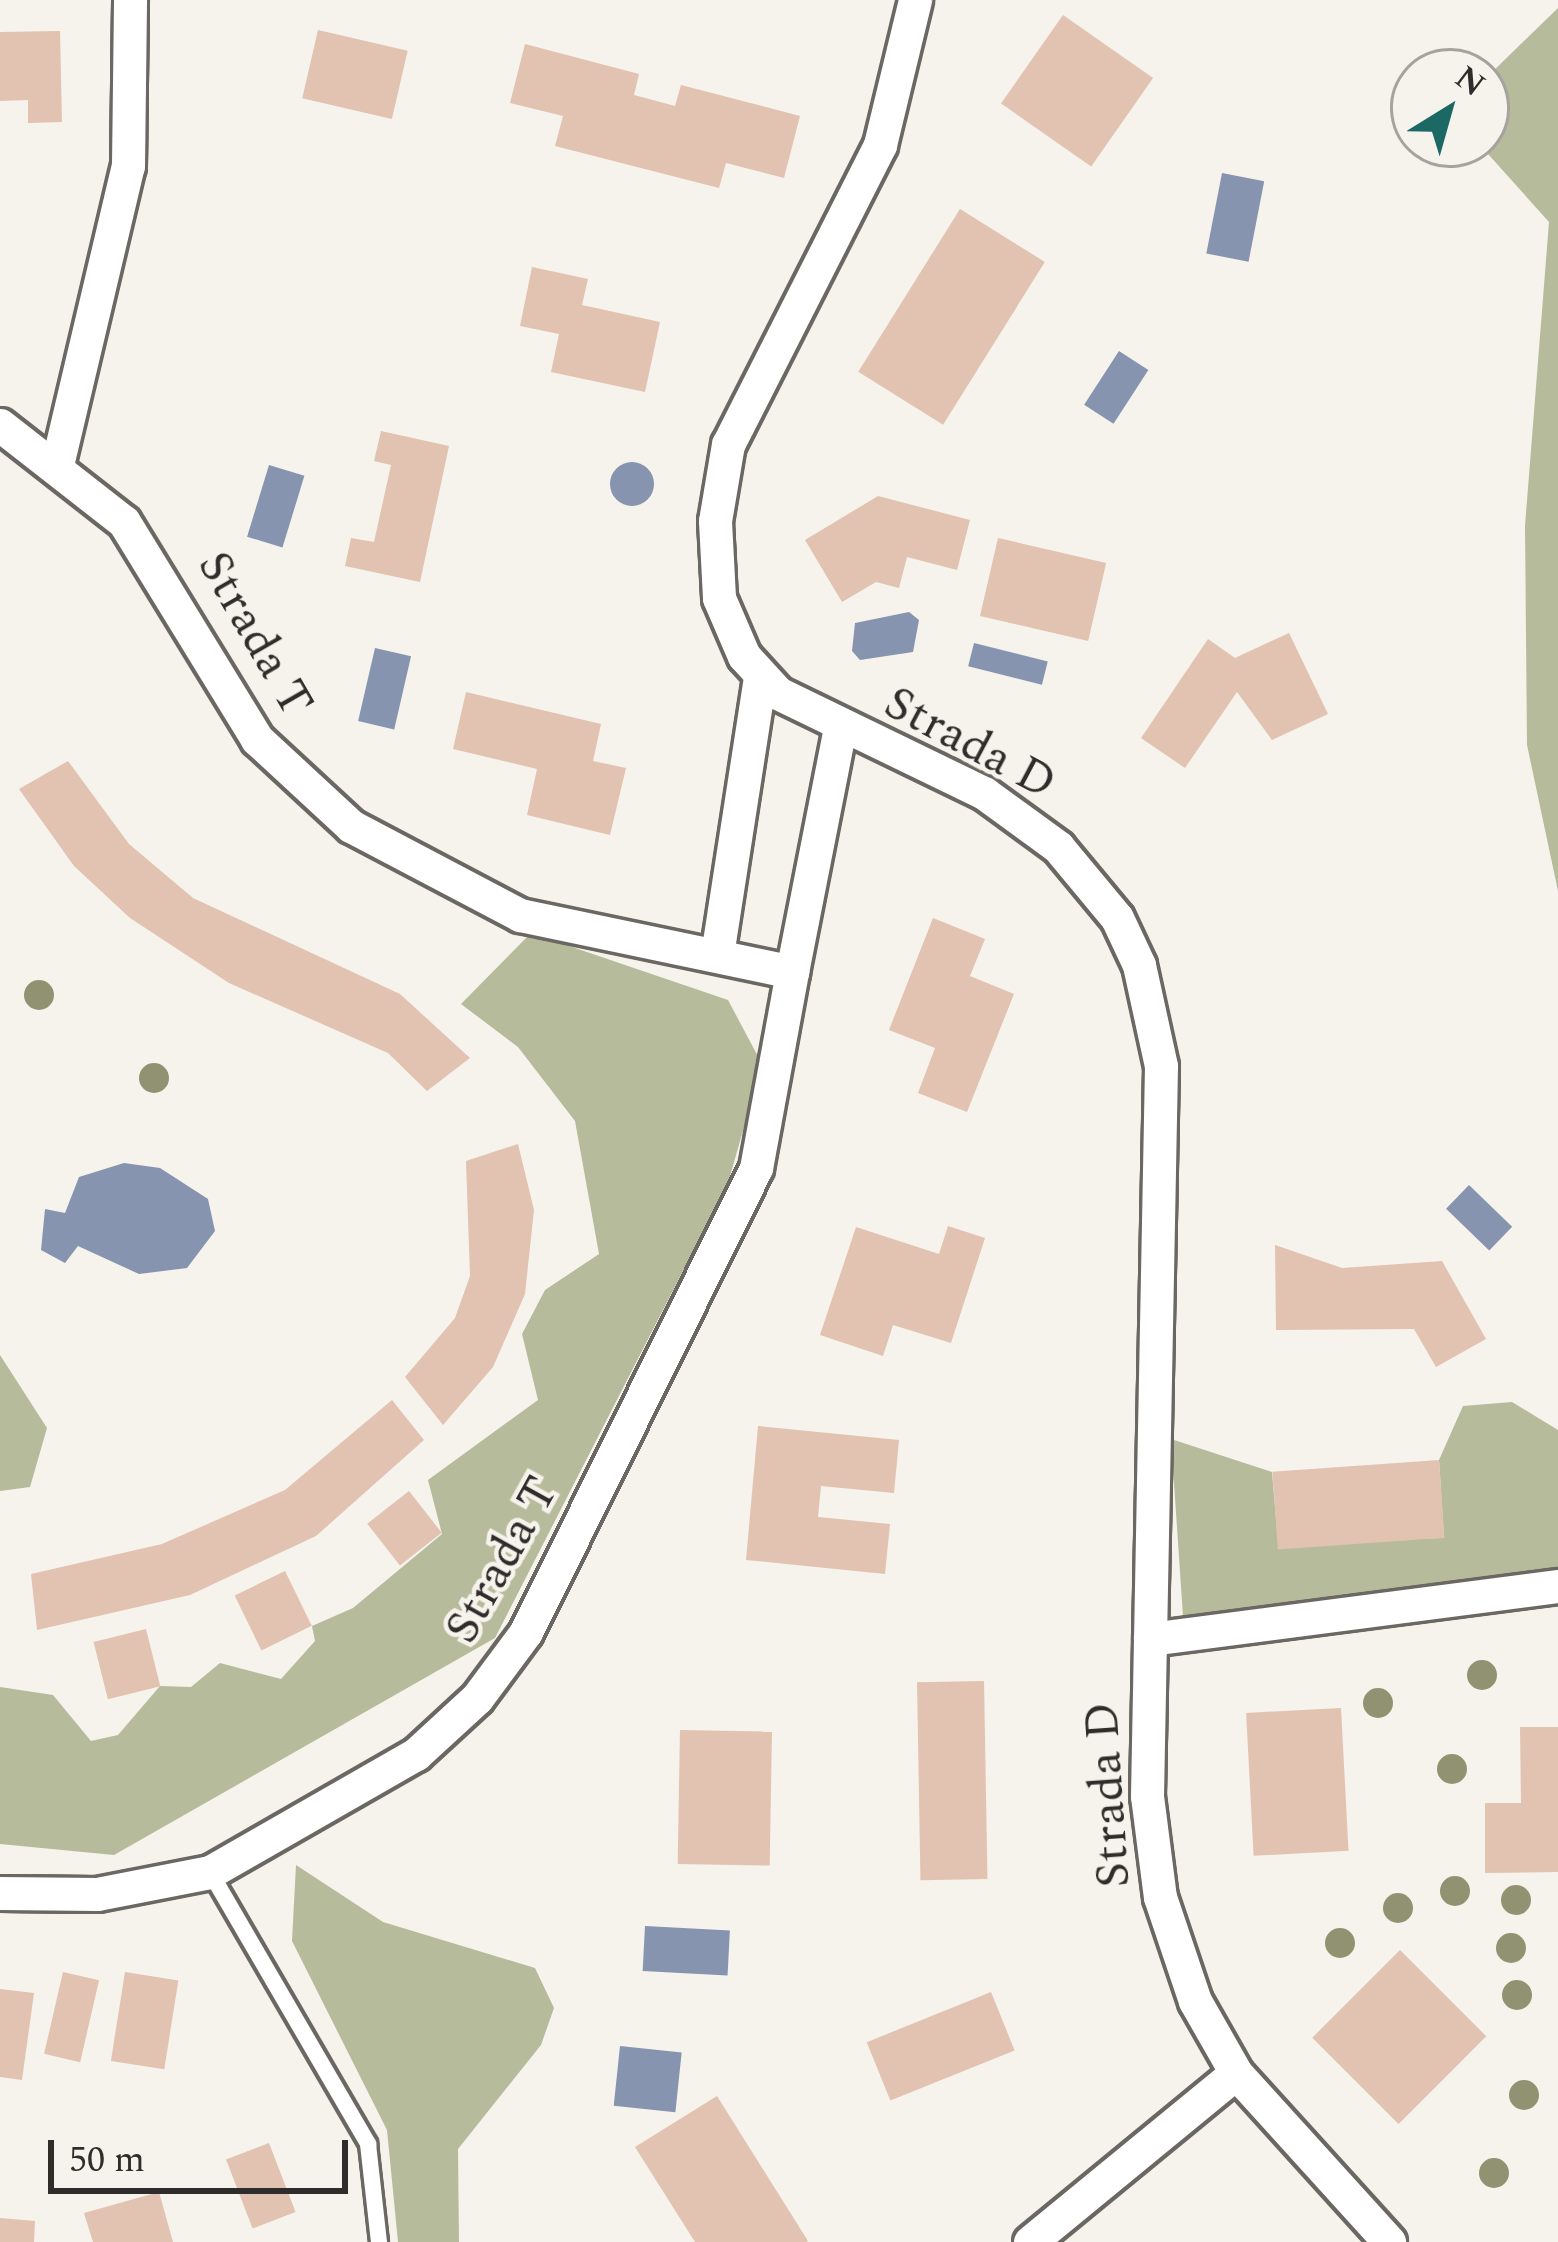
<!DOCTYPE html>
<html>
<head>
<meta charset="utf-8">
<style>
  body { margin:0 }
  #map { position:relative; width:1558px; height:2242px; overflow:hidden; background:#f6f2ec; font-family:Spectral,serif }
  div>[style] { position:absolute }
  .forest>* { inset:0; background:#b6bb9b }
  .water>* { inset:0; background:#8694b0; transform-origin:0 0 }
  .round { border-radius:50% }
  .building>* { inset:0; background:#e2c2b0; transform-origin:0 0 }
  .roads { filter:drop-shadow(3px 0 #6b6762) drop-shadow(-3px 0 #6b6762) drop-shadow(0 3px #6b6762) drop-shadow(0 -3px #6b6762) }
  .lane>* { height:16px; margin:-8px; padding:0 8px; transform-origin:8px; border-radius:8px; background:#fff }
  .street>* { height:33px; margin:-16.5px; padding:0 16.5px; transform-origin:16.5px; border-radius:16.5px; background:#fff }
  .trees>* { width:30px; height:30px; margin:-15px; border-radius:50%; background:#919271 }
  span { translate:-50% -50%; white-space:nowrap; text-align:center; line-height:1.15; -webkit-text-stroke:9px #f6f2ec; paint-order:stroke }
  .street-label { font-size:48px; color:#2f2d2b }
  .north { position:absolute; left:1390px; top:48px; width:120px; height:120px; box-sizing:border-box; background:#f6f2ec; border:3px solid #a6a39f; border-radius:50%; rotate:37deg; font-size:33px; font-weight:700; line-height:48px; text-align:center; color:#2f2d2b }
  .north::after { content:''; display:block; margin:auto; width:42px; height:54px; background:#1b6865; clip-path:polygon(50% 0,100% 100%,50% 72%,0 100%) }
  .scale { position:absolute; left:48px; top:2140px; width:300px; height:54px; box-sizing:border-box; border:6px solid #2f2d2b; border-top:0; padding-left:15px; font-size:36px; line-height:42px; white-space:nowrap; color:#2f2d2b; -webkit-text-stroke:9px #f6f2ec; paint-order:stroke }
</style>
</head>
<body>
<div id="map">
  <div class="forest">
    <div style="clip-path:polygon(1558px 8px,1558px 891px,1527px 745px,1525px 526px,1549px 222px,1479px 144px,1486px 78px)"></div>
    <div style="clip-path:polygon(531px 933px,728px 1000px,762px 1064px,728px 1183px,495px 1638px,114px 1855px,0 1844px,0 1687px,53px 1695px,91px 1741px,118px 1735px,160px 1686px,191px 1687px,220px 1663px,281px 1679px,315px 1641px,312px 1626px,353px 1608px,442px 1534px,428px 1480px,538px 1400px,522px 1334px,545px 1290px,599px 1254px,575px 1121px,518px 1047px,461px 1004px)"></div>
    <div style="clip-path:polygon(0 1355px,47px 1428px,30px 1487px,0 1491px)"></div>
    <div style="clip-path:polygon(1512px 1402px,1558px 1430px,1558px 1572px,1183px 1616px,1171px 1439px,1272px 1472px,1278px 1541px,1444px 1538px,1439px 1460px,1463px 1406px)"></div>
    <div style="clip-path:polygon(296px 1865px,383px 1922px,535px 1968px,554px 2008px,541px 2045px,458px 2149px,459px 2242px,398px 2242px,387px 2130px,292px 1941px)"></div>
  </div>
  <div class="water">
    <div style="left:1222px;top:173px;width:43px;height:82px;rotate:11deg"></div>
    <div style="left:1119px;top:351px;width:35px;height:64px;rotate:33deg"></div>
    <div class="round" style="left:610px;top:462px;width:44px;height:44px"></div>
    <div style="left:269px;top:465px;width:37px;height:75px;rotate:17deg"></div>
    <div style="clip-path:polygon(909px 612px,919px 620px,913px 652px,860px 660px,852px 651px,855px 623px)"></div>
    <div style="left:974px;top:643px;width:76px;height:24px;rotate:14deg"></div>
    <div style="left:375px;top:648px;width:37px;height:75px;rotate:13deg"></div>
    <div style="clip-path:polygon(124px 1163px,160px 1168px,208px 1199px,215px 1231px,187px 1268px,139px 1274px,78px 1246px,65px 1263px,41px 1250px,45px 1209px,65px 1213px,79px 1177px)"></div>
    <div style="left:1469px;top:1185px;width:60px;height:33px;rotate:44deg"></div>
    <div style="left:645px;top:1926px;width:85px;height:45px;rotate:3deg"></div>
    <div style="left:620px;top:2046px;width:62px;height:60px;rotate:6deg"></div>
  </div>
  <div class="building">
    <div style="left:1063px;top:15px;width:110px;height:108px;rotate:35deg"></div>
    <div style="left:318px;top:30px;width:92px;height:70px;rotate:13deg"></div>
    <div style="clip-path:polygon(60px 31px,62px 122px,28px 123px,28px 100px,0 101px,0 32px)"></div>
    <div style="clip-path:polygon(525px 44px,639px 74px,634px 95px,675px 106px,681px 85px,800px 116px,784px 178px,726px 163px,719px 188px,555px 146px,563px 116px,510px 103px)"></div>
    <div style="left:960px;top:209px;width:100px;height:192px;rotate:32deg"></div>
    <div style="clip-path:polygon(532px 267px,588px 279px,582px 305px,660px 322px,645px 392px,551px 372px,559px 334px,520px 326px)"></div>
    <div style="clip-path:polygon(381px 431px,449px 446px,420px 582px,345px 566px,351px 538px,374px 542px,391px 465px,374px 461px)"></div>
    <div style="clip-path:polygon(878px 496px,970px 520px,957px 570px,907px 557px,899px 588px,876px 582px,842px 602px,805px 540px)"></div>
    <div style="left:998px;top:538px;width:111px;height:80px;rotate:13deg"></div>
    <div style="clip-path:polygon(1289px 633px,1328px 714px,1272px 740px,1237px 692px,1185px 768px,1141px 738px,1208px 639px,1235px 658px)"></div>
    <div style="clip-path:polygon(466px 692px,601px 724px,593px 761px,626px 768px,610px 835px,527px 815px,537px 769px,453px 749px)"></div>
    <div style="clip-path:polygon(68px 761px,129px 844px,193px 898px,400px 994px,470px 1058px,427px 1091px,388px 1053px,229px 983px,130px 918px,74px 866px,19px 789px)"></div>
    <div style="clip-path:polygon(933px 918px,985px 939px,970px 976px,1014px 994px,967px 1112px,918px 1093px,935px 1048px,889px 1030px)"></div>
    <div style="clip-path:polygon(518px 1144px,534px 1210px,525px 1294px,493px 1367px,443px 1425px,405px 1377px,455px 1318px,470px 1276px,466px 1161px)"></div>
    <div style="clip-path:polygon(948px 1226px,985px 1238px,951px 1343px,893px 1325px,883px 1356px,820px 1335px,856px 1227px,939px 1254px)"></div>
    <div style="clip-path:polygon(1275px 1245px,1342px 1268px,1442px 1261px,1486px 1339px,1436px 1367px,1414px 1329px,1276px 1330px)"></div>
    <div style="clip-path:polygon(392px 1400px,424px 1440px,316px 1536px,190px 1595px,37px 1630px,31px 1574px,162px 1544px,285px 1490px)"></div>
    <div style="clip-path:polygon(758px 1426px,899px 1440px,894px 1493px,821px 1486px,818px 1517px,890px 1524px,885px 1574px,746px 1560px)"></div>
    <div style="left:1439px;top:1460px;width:78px;height:167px;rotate:86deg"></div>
    <div style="left:409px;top:1491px;width:53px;height:53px;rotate:52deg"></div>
    <div style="left:285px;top:1571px;width:61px;height:56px;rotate:64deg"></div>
    <div style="left:146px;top:1629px;width:59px;height:54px;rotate:76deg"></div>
    <div style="left:984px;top:1681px;width:198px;height:67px;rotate:89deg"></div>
    <div style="left:1341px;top:1708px;width:143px;height:95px;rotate:87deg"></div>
    <div style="clip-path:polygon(1520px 1727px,1558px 1727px,1558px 1872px,1485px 1873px,1485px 1803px,1521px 1803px)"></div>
    <div style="left:680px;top:1730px;width:92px;height:134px;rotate:1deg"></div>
    <div style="left:1400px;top:1950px;width:122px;height:124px;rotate:45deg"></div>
    <div style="left:63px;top:1972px;width:37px;height:84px;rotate:13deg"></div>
    <div style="left:125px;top:1972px;width:54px;height:90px;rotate:9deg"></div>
    <div style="clip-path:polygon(0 1989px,34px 1993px,22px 2080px,0 2077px)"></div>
    <div style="left:991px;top:1992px;width:63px;height:134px;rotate:68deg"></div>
    <div style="clip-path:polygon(717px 2096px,808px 2241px,806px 2242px,695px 2242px,635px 2147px)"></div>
    <div style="left:269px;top:2143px;width:74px;height:46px;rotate:69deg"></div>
    <div style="clip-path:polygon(159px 2192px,173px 2242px,93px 2242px,84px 2213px)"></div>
    <div style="clip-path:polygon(0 2218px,35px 2221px,34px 2242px,0 2242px)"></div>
  </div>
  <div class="roads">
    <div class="lane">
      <div style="left:210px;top:1872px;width:315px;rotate:59.8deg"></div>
      <div style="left:368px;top:2144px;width:99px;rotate:83.6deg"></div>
    </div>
    <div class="street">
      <div style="left:915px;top:0;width:149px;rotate:103.6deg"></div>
      <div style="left:880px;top:145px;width:335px;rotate:116.9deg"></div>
      <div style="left:728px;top:444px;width:78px;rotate:99.6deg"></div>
      <div style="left:715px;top:521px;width:77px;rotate:87deg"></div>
      <div style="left:719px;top:598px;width:63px;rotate:66.7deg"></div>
      <div style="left:744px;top:656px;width:50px;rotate:47.4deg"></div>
      <div style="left:778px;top:693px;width:229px;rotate:25.9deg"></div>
      <div style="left:984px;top:793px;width:92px;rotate:36.1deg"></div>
      <div style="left:1058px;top:847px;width:92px;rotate:50.3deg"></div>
      <div style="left:1117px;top:918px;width:52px;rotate:64.9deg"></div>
      <div style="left:1139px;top:965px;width:103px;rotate:77.7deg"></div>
      <div style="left:1161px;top:1066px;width:730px;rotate:91.1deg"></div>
      <div style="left:1147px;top:1796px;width:102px;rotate:82.7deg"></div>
      <div style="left:1160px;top:1897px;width:110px;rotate:71.4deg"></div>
      <div style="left:1195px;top:2001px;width:83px;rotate:60.3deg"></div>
      <div style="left:1236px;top:2073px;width:228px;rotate:47.8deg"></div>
      <div style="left:0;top:425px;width:157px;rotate:38deg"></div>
      <div style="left:124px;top:522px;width:255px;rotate:58.5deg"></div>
      <div style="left:257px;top:739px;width:128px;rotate:42.8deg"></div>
      <div style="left:351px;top:826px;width:191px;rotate:27.8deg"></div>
      <div style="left:520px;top:915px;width:278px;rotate:11.8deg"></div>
      <div style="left:792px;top:972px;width:199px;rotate:100.4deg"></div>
      <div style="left:756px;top:1168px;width:518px;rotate:116.37deg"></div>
      <div style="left:526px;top:1632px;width:82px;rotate:126.6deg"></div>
      <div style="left:477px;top:1698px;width:83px;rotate:137.4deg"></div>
      <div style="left:416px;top:1754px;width:237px;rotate:150.2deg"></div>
      <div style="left:210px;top:1872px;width:115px;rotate:169deg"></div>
      <div style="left:97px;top:1894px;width:97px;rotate:-179.4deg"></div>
      <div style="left:58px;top:461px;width:303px;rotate:-76.7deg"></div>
      <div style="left:128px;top:166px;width:166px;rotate:-89.3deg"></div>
      <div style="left:717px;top:955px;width:281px;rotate:-81.2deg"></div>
      <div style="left:792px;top:972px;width:249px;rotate:-78.9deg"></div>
      <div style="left:1150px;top:1639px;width:411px;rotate:-7.4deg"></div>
      <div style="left:1030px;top:2242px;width:266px;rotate:-39.4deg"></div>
    </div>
  </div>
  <div class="trees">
    <div style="left:39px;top:995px"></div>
    <div style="left:154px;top:1078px"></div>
    <div style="left:1482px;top:1675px"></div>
    <div style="left:1378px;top:1703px"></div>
    <div style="left:1452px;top:1769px"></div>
    <div style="left:1455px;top:1891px"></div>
    <div style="left:1516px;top:1900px"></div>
    <div style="left:1398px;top:1908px"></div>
    <div style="left:1340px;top:1943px"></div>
    <div style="left:1511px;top:1948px"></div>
    <div style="left:1517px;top:1995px"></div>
    <div style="left:1524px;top:2095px"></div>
    <div style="left:1494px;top:2173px"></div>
  </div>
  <div class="street-label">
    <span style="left:255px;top:634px;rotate:60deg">Strada T</span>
    <span style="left:970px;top:743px;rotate:28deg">Strada D</span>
    <span style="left:502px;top:1560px;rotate:-61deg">Strada T</span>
    <span style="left:1108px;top:1795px;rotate:-94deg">Strada D</span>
  </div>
  <div class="north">N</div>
  <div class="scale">50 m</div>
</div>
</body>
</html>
